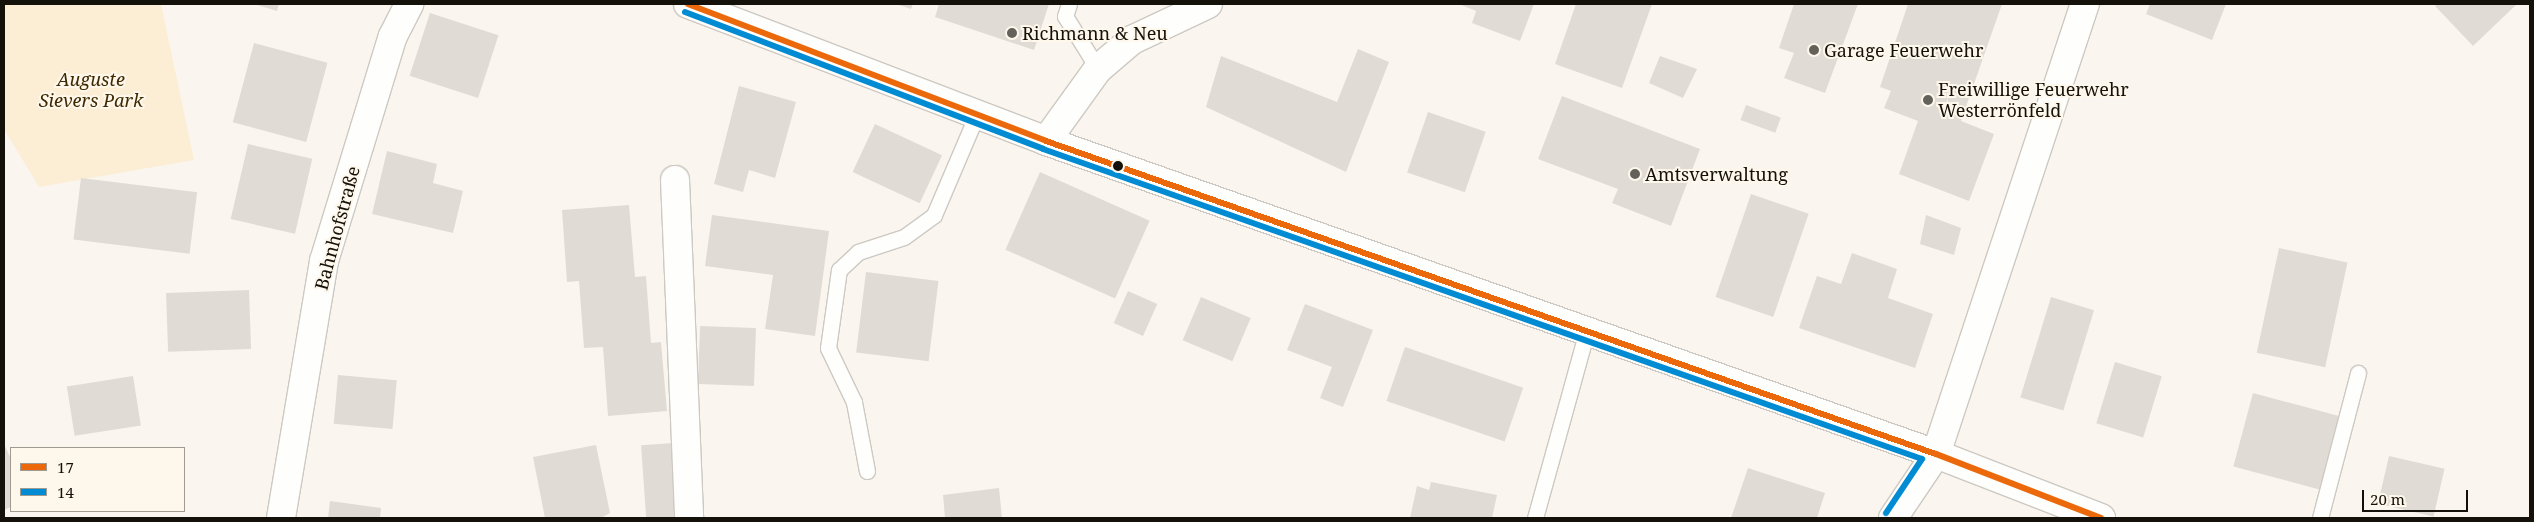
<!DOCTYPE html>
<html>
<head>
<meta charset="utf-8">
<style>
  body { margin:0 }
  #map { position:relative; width:2534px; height:522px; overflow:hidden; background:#faf6ef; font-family:"Noto Serif",serif }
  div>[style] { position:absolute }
  .green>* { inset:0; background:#fcedd5 }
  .building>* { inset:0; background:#e0dcd5; transform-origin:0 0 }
  .roads { filter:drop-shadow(1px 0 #cdc9c2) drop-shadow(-1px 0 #cdc9c2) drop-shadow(0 1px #cdc9c2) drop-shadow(0 -1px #cdc9c2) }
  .lane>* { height:15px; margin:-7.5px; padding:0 7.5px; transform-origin:7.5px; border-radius:7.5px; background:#fefefd }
  .street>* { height:28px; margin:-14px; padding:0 14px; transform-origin:14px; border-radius:14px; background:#fefefd }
  .bus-1>* { height:6px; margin:-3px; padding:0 3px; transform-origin:3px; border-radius:3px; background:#eb690a }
  .bus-2>* { height:6px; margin:-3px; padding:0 3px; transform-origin:3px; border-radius:3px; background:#008bd2 }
  .dots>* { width:14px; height:14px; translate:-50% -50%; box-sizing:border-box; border:2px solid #fef7eb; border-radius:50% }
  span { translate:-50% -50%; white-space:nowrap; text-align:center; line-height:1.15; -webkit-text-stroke:4px #fef7eb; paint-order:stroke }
  .poi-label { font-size:18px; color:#14100a }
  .left { translate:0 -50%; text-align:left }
  .park-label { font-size:18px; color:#3e2900; font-style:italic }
  .street-label { font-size:18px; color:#14100a }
  .frame { position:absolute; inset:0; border:5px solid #14100a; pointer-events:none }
  .legend { position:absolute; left:10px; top:447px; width:175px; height:65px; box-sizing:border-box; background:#fef7eb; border:1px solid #a09b91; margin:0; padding:6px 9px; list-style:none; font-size:15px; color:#14100a }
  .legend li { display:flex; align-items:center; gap:10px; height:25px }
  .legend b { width:25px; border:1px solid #a09b91 }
  .scale { position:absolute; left:2362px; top:490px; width:106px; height:22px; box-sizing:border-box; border:2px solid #14100a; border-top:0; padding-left:6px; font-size:15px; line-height:18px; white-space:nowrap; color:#14100a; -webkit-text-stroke:4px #fef7eb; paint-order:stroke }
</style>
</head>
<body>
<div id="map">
  <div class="green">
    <div style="clip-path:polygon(4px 4px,161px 4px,194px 160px,39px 187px,4px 129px)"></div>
  </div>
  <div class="building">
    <div style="clip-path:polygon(254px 4px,279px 4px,277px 11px)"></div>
    <div style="clip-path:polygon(896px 4px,913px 4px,911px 9px)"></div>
    <div style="clip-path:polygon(939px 4px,1049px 4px,1034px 50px,935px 17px)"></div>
    <div style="clip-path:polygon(1459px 4px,1534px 4px,1520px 41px,1472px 23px,1476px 11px)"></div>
    <div style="clip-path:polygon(1576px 4px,1652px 4px,1622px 88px,1555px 64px)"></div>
    <div style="clip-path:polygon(1794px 4px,1858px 4px,1825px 93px,1784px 78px,1794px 53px,1779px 48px)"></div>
    <div style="clip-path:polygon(1908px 4px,2002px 4px,1961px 121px,1994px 134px,1969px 201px,1899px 174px,1918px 121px,1884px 108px,1891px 91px,1880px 87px)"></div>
    <div style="clip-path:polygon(2150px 4px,2226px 4px,2212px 40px,2146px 14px)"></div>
    <div style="clip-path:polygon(2438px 4px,2517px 4px,2473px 46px,2435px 6px)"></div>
    <div style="left:430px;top:13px;width:72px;height:66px;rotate:18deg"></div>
    <div style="left:254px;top:43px;width:76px;height:82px;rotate:15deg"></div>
    <div style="clip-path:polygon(1358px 49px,1389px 62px,1346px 172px,1206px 107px,1221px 56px,1337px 102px)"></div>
    <div style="clip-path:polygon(1660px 56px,1697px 69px,1683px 98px,1649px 83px)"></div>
    <div style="clip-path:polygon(739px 86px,796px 102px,775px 178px,749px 170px,743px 192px,714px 184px)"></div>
    <div style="clip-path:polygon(1562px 96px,1700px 149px,1671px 226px,1612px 203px,1618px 189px,1538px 159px)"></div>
    <div style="left:1746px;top:105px;width:37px;height:16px;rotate:20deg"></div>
    <div style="left:1428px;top:112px;width:61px;height:64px;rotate:19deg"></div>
    <div style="left:875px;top:124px;width:74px;height:53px;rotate:25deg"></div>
    <div style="left:248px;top:144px;width:66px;height:77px;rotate:13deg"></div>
    <div style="clip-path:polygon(387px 151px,437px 164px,433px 183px,463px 191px,453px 233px,372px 214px)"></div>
    <div style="left:1040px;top:172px;width:120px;height:85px;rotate:24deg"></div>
    <div style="left:81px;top:178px;width:117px;height:62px;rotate:7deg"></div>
    <div style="left:1751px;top:194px;width:61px;height:109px;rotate:19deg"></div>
    <div style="clip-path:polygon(629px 205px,635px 277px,646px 276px,651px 343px,661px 342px,667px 411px,608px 416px,603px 347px,584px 348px,579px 281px,567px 282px,562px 210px)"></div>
    <div style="clip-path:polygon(712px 215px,829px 231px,815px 336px,765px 329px,773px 275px,705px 266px)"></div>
    <div style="clip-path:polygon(1926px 215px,1961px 228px,1954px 255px,1920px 244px)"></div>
    <div style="left:2279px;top:248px;width:70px;height:107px;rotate:12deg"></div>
    <div style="clip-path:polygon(1852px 253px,1897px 269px,1888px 298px,1933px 314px,1915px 368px,1799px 328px,1817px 276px,1841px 284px)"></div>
    <div style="left:866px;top:272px;width:73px;height:81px;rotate:7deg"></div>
    <div style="left:249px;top:290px;width:59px;height:83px;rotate:88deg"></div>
    <div style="left:1128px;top:291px;width:32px;height:35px;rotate:24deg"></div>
    <div style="left:1201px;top:297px;width:54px;height:47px;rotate:23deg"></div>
    <div style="left:2051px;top:297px;width:45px;height:105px;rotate:17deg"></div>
    <div style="clip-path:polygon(1305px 304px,1373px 330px,1343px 407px,1320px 398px,1332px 367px,1287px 350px)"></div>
    <div style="left:700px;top:326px;width:56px;height:58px;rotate:2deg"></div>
    <div style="left:1405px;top:347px;width:125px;height:57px;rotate:19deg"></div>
    <div style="left:2115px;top:362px;width:49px;height:64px;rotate:17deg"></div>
    <div style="left:338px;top:375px;width:59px;height:49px;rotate:5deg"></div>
    <div style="left:133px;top:376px;width:50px;height:67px;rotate:81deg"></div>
    <div style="left:2253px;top:393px;width:90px;height:76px;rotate:15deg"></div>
    <div style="left:673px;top:443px;width:75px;height:32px;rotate:86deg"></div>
    <div style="clip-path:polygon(4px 444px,11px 459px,11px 507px,4px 510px)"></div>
    <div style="clip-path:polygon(596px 445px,610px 513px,601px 518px,545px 518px,533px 457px)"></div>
    <div style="left:2389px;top:456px;width:57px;height:49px;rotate:13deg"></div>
    <div style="clip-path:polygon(1748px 468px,1825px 493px,1817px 518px,1731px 518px)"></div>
    <div style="clip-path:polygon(1431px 482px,1497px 495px,1492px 518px,1410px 518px,1417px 486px,1429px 490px)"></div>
    <div style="clip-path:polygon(999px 488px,1002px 518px,945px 518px,943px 495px)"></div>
    <div style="clip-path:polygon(330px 501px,381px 508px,380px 518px,328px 518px)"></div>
  </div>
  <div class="roads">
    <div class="lane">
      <div style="left:1069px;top:4px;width:13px;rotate:108deg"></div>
      <div style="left:1065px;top:16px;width:62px;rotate:58.1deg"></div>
      <div style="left:867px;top:471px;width:70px;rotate:-100.7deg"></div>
      <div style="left:854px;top:402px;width:60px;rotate:-115.7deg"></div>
      <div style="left:828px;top:348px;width:79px;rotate:-82deg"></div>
      <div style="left:839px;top:270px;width:26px;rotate:-43deg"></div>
      <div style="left:858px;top:252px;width:48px;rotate:-18.1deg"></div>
      <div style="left:904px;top:237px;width:37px;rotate:-36deg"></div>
      <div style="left:934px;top:215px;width:110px;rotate:-66.9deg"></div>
      <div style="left:1535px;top:518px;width:194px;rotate:-74.5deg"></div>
      <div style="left:2320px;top:518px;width:150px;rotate:-75.3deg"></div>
    </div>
    <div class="street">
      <div style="left:688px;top:4px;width:383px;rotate:20.9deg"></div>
      <div style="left:1046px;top:141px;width:943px;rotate:19.38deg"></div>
      <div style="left:1936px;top:454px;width:177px;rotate:21.2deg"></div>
      <div style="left:1046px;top:141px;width:89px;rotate:-54.2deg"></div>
      <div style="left:1098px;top:69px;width:45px;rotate:-40.5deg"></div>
      <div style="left:1132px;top:40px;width:84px;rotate:-25.3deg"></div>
      <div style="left:675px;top:180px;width:338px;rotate:87.6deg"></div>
      <div style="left:281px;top:518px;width:261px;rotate:-80.5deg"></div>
      <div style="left:324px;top:261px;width:235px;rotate:-73deg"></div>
      <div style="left:393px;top:36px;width:36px;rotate:-63deg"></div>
      <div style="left:1893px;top:518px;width:77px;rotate:-56.1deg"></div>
      <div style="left:1936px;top:454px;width:474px;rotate:-71.7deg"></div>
    </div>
  </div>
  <div class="bus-1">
    <div style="left:688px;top:4px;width:383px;rotate:20.9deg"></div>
    <div style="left:1046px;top:141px;width:943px;rotate:19.38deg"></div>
    <div style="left:1936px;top:454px;width:177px;rotate:21.2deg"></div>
  </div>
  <div class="bus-2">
    <div style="left:685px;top:12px;width:383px;rotate:20.9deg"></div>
    <div style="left:1043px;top:149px;width:932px;rotate:19.43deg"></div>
    <div style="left:1922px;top:459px;width:65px;rotate:123.7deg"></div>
  </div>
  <div class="dots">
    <div style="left:1012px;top:33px;background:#64605a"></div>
    <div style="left:1814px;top:50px;background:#64605a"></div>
    <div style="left:1928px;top:100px;background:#64605a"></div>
    <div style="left:1118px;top:166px;background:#14100a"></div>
    <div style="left:1635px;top:174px;background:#64605a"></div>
  </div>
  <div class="poi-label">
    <span class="left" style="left:1022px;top:33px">Richmann &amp; Neu</span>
    <span class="left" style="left:1824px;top:50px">Garage Feuerwehr</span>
    <span class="left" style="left:1938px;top:100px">Freiwillige Feuerwehr<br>Westerrönfeld</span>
    <span class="left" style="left:1645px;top:174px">Amtsverwaltung</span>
  </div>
  <div class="park-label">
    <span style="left:91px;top:90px">Auguste<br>Sievers Park</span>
  </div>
  <div class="street-label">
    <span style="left:337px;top:228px;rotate:-75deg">Bahnhofstraße</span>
  </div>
  <div class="frame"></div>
  <ul class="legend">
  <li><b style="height:6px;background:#eb690a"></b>17</li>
  <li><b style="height:6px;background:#008bd2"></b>14</li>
  </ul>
  <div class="scale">20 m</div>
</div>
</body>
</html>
